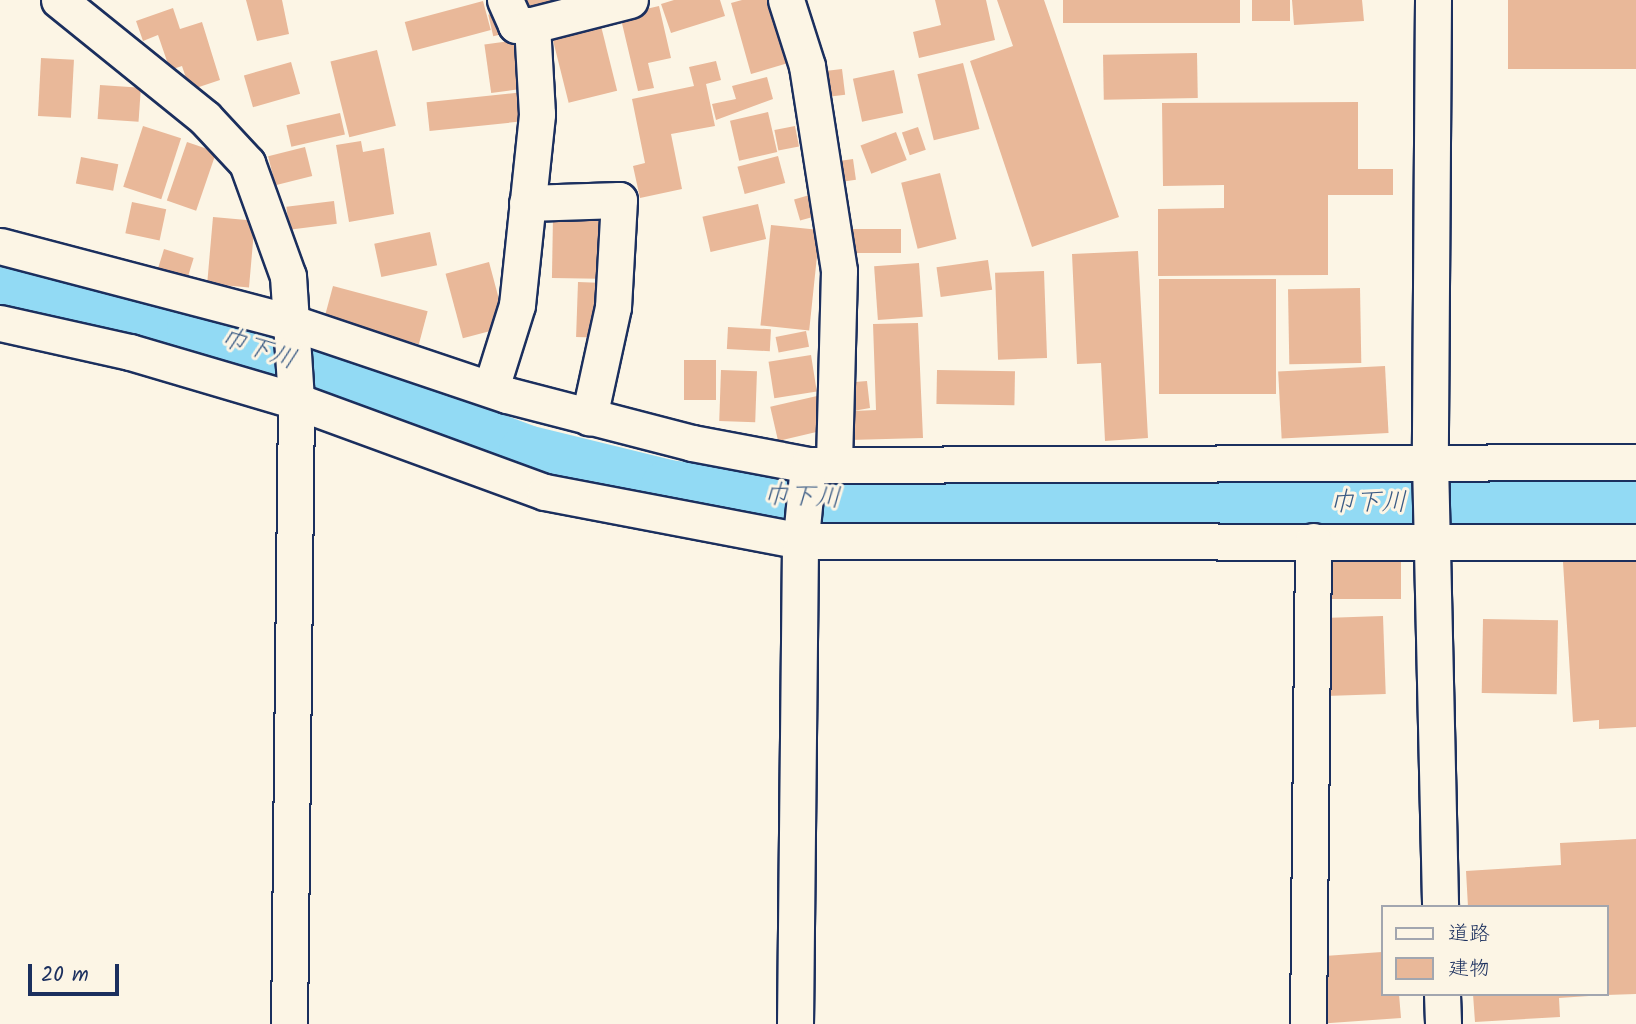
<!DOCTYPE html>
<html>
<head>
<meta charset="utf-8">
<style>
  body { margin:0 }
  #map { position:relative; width:1636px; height:1024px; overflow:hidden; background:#fcf5e5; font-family:Kalam,"Klee One",sans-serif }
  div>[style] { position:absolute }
  .river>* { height:54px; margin:-27px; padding:0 27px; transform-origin:27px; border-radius:27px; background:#92daf4 }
  .building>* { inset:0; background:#e9b899; transform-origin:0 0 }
  .roads { filter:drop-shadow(2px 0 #1b2f5e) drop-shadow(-2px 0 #1b2f5e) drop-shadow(0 2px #1b2f5e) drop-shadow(0 -2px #1b2f5e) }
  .minor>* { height:35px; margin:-17.5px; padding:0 17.5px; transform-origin:17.5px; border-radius:17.5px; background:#fcf5e5 }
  span { translate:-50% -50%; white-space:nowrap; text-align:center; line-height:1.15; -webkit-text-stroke:6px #fcf5e5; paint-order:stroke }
  .water-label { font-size:26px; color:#395a84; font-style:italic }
  .legend { position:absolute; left:1381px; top:905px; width:228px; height:91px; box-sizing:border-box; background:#fcf5e5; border:2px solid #a2a6af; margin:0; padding:9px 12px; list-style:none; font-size:21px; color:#1b2f5e }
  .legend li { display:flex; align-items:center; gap:14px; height:35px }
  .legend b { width:35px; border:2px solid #a2a6af }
  .scale { position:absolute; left:28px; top:964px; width:91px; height:32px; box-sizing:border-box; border:4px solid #1b2f5e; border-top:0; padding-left:9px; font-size:21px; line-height:24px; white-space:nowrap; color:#1b2f5e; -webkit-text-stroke:5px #fcf5e5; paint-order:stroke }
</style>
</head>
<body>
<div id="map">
  <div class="river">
    <div style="left:0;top:280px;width:200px;rotate:14.2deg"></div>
    <div style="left:194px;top:329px;width:354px;rotate:20.3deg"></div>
    <div style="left:526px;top:452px;width:146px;rotate:13.8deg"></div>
    <div style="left:668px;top:487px;width:128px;rotate:6.3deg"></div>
    <div style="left:795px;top:501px;width:841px;rotate:0.27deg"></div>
  </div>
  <div class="building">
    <div style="clip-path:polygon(246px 0,282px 0,289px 34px,257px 41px)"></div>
    <div style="clip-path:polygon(515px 0,592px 0,522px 22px)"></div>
    <div style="clip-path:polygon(674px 0,720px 0,725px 16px,671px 33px,661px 4px)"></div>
    <div style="clip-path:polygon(742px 0,778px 0,795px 61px,751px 74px,731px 3px)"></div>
    <div style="clip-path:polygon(935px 0,986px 0,995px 40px,919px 58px,913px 32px,941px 25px)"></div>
    <div style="clip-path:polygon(997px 0,1044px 0,1119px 217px,1032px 247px,970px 61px,1013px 46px)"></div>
    <div style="left:1063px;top:0;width:177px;height:23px"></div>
    <div style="left:1252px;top:0;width:38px;height:21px"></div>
    <div style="clip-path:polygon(1292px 0,1362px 0,1364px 21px,1294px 25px)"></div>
    <div style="left:1508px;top:0;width:128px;height:69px"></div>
    <div style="left:483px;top:1px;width:30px;height:81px;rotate:75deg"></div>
    <div style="clip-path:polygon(659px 6px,671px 58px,648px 63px,654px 88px,638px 91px,620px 15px)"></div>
    <div style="clip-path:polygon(173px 8px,180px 29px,202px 22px,220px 80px,190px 90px,182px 66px,170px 70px,158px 35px,143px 41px,136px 21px)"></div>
    <div style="left:500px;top:12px;width:22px;height:12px;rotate:77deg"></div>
    <div style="left:598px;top:14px;width:79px;height:50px;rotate:76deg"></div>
    <div style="left:524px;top:39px;width:49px;height:40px;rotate:82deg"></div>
    <div style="left:377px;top:50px;width:78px;height:48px;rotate:76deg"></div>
    <div style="left:1197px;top:53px;width:45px;height:94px;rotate:89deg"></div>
    <div style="left:41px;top:58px;width:33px;height:58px;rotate:3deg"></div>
    <div style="clip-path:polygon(716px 61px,721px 80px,706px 84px,715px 126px,671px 134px,682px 189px,640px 198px,633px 166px,645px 163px,632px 99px,694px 86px,689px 67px)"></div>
    <div style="left:291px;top:62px;width:33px;height:49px;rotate:74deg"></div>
    <div style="left:963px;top:63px;width:68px;height:47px;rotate:76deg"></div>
    <div style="left:842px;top:69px;width:26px;height:25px;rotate:83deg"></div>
    <div style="left:894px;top:70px;width:44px;height:42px;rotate:78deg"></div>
    <div style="clip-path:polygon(767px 77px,773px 99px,716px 120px,712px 104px,736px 99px,732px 86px)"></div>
    <div style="left:100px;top:85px;width:41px;height:34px;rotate:4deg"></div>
    <div style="left:524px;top:92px;width:29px;height:98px;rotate:84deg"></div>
    <div style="clip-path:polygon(1358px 102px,1358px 169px,1393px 169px,1393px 195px,1328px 195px,1328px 275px,1158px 276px,1158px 209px,1224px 208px,1224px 185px,1163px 186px,1162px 103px)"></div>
    <div style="left:768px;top:112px;width:41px;height:39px;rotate:77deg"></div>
    <div style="left:340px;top:113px;width:22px;height:55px;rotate:77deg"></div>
    <div style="left:143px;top:126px;width:40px;height:64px;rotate:18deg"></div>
    <div style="left:795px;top:126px;width:21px;height:21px;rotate:79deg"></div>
    <div style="left:918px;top:127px;width:24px;height:17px;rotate:71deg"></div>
    <div style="left:896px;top:132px;width:30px;height:38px;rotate:69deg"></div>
    <div style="clip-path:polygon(361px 141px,363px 152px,384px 148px,394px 214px,349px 222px,336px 145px)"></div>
    <div style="left:187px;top:142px;width:31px;height:62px;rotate:19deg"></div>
    <div style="left:305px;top:147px;width:30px;height:38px;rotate:76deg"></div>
    <div style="left:778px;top:156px;width:28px;height:42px;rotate:75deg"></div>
    <div style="left:81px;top:157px;width:38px;height:27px;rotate:11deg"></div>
    <div style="left:853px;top:159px;width:21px;height:19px;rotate:82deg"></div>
    <div style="left:940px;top:173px;width:68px;height:40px;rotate:76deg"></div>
    <div style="left:820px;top:192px;width:22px;height:27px;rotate:74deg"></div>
    <div style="left:334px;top:201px;width:23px;height:48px;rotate:83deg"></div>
    <div style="left:132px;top:202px;width:35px;height:32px;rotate:12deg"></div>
    <div style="left:758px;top:204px;width:36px;height:57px;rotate:77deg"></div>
    <div style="left:213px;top:217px;width:42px;height:67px;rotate:5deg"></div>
    <div style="left:553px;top:217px;width:47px;height:61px;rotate:1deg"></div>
    <div style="left:771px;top:225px;width:49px;height:101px;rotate:6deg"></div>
    <div style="left:901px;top:229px;width:24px;height:52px;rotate:90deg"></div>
    <div style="left:430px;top:232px;width:34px;height:57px;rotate:78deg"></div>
    <div style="left:164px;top:249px;width:31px;height:22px;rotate:17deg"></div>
    <div style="clip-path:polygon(1138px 251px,1148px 438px,1105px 441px,1101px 363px,1077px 364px,1072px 254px)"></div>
    <div style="left:988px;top:260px;width:30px;height:52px;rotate:82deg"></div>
    <div style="left:489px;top:262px;width:67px;height:45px;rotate:75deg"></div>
    <div style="left:919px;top:263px;width:54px;height:45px;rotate:86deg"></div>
    <div style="left:1044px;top:271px;width:87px;height:49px;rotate:88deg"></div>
    <div style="left:1159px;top:279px;width:117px;height:115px"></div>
    <div style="left:578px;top:282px;width:26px;height:55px;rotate:2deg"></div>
    <div style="left:333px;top:286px;width:98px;height:34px;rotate:15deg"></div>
    <div style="left:1360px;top:288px;width:75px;height:72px;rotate:89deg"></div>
    <div style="clip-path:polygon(918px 323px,923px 438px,849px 440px,843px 383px,867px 381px,870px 408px,853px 411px,876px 410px,873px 324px)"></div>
    <div style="left:728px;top:327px;width:43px;height:22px;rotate:3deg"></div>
    <div style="left:806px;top:331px;width:16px;height:31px;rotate:79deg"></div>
    <div style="left:811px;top:355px;width:37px;height:43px;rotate:81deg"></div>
    <div style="left:684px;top:360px;width:32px;height:40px"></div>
    <div style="left:1385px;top:366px;width:67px;height:107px;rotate:87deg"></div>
    <div style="left:721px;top:370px;width:36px;height:51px;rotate:2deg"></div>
    <div style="left:937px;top:370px;width:78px;height:34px;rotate:1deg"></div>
    <div style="left:817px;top:396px;width:35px;height:48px;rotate:77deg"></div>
    <div style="left:1321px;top:549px;width:80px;height:50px"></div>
    <div style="clip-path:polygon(1636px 558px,1636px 727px,1599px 729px,1599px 720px,1573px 722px,1563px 562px)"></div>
    <div style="left:1383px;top:616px;width:78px;height:67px;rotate:88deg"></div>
    <div style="left:1483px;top:619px;width:75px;height:74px;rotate:1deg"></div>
    <div style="clip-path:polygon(1636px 839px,1636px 994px,1606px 995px,1606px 907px,1468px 907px,1466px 871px,1561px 865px,1560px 843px)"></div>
    <div style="clip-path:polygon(1382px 952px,1382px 994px,1399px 994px,1401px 1018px,1316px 1024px,1310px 957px)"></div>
    <div style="clip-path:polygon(1473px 994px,1589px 994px,1589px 996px,1559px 998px,1560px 1017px,1475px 1022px)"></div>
  </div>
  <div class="roads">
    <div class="minor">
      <div style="left:59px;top:0;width:188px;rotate:38.9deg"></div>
      <div style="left:205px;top:118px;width:62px;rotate:47deg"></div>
      <div style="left:247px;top:163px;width:120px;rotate:70.1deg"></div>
      <div style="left:288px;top:276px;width:125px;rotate:86.3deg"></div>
      <div style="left:296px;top:401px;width:623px;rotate:90.64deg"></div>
      <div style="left:505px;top:0;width:27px;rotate:66deg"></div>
      <div style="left:516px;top:25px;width:16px"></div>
      <div style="left:532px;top:25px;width:101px;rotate:-14.3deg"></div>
      <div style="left:786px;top:0;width:69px;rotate:72.3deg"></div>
      <div style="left:807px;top:66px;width:207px;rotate:81.1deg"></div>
      <div style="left:839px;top:271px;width:194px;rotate:91.5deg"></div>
      <div style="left:1433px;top:0;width:461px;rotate:90.4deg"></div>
      <div style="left:1430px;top:461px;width:446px;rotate:88.7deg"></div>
      <div style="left:527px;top:203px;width:92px;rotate:-1.9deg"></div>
      <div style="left:619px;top:200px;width:107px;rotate:93.2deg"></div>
      <div style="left:613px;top:307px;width:113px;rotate:102.3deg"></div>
      <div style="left:0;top:246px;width:303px;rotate:14.7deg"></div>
      <div style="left:293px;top:323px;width:226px;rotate:18.6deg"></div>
      <div style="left:507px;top:395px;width:191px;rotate:14.5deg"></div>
      <div style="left:692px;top:443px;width:118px;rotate:10.7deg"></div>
      <div style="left:808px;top:465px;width:828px;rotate:-0.21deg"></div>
      <div style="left:0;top:323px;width:133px;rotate:12.6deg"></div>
      <div style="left:130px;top:352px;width:173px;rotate:16.4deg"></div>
      <div style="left:296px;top:401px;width:265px;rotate:20.1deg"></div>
      <div style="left:545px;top:492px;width:261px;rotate:10.8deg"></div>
      <div style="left:801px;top:541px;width:835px;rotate:0.07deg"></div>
      <div style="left:491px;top:388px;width:87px;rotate:-72.6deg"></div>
      <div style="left:517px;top:305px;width:192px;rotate:-84deg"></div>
      <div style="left:537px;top:114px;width:89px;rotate:-93.2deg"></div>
      <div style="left:1442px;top:994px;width:30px;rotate:88deg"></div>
      <div style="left:795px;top:1024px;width:476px;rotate:-89.4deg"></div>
      <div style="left:800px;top:548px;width:83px;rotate:-84.5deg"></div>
      <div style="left:1308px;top:1024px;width:483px;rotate:-89.4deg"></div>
    </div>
  </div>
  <div class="water-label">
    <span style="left:258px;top:350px;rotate:19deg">巾下川</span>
    <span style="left:802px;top:498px;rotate:3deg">巾下川</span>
    <span style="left:1368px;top:504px">巾下川</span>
  </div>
  <ul class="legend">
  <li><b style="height:9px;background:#fcf5e5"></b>道路</li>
  <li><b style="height:19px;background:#e9b899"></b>建物</li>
  </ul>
  <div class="scale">20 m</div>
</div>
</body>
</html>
